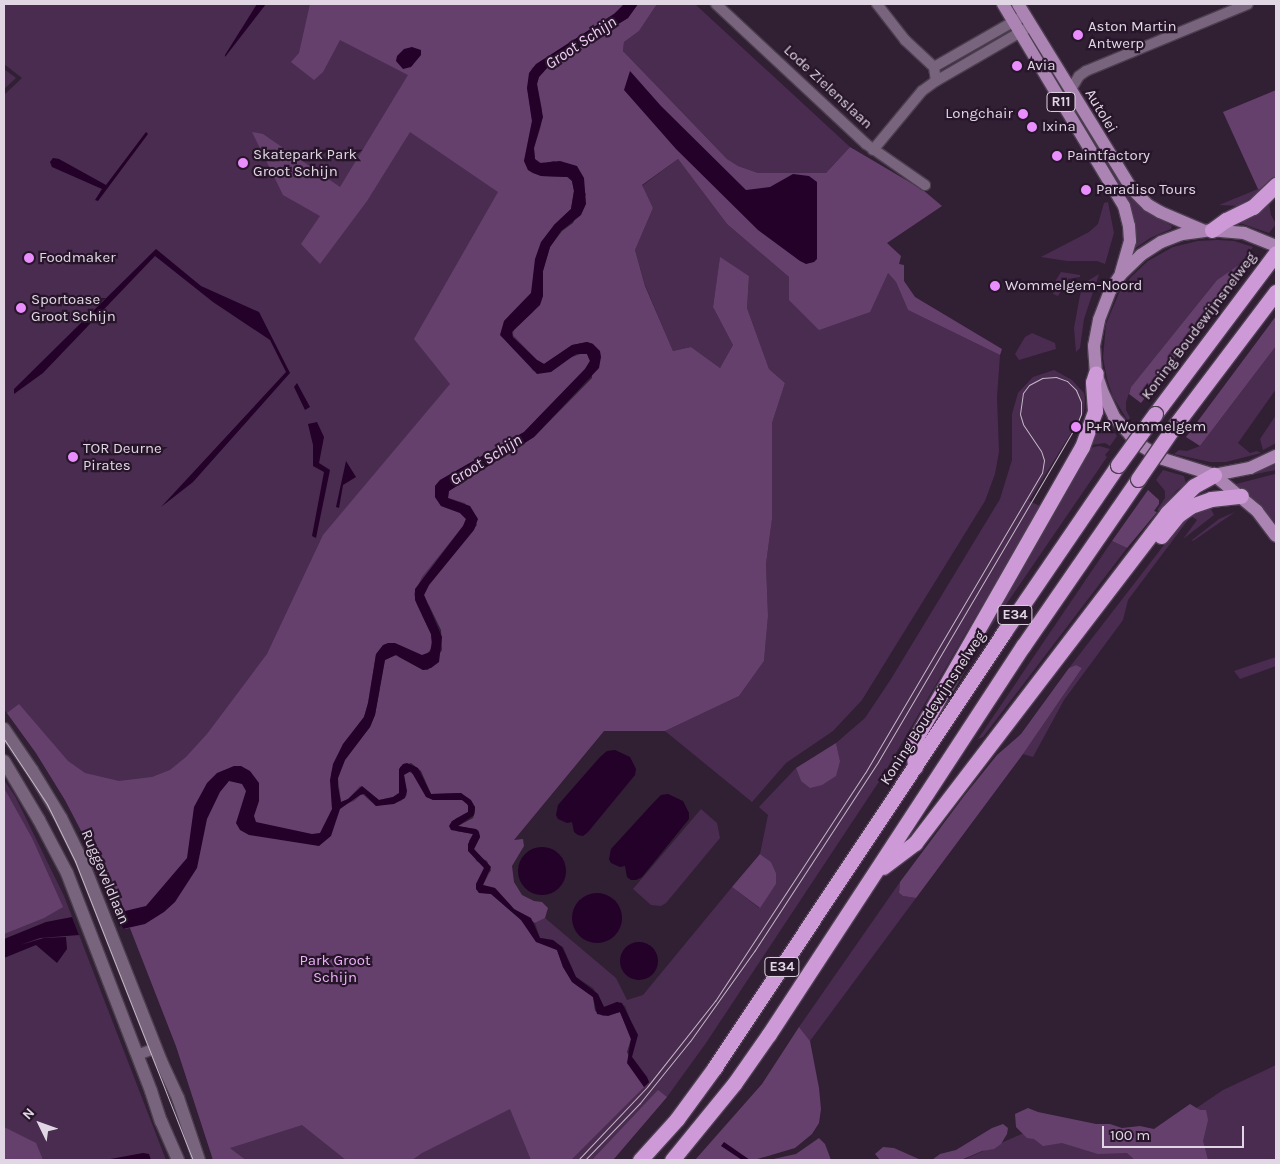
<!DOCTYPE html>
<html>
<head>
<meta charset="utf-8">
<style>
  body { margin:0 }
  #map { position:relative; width:1280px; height:1164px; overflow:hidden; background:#311f34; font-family:Karla,sans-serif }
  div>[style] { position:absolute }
  .green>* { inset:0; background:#4a2c50 }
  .forest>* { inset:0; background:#66406d }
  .water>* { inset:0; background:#230129 }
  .round { border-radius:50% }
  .roads { filter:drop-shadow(1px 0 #4c3e50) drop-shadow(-1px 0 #4c3e50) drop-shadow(0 1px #4c3e50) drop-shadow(0 -1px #4c3e50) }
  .street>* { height:10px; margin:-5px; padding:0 5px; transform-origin:5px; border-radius:5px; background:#79647d }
  .secondary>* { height:12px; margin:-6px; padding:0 6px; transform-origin:6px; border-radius:6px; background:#79647d }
  .primary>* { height:12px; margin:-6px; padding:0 6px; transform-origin:6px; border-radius:6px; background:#ab84b3 }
  .highway>* { height:15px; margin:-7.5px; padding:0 7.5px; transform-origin:7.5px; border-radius:7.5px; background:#cd9ad7 }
  .tram>* { height:1px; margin:-0.5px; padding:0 0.5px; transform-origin:0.5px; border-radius:0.5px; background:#c5b9c8 }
  .bridges { filter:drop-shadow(1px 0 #4c3e50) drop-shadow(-1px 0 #4c3e50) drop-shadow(0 1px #4c3e50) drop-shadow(0 -1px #4c3e50) }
  .highway-bridge>* { height:15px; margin:-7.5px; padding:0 7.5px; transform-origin:7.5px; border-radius:7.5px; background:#cd9ad7 }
  .dots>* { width:14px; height:14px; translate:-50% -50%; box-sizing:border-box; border:2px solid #27152a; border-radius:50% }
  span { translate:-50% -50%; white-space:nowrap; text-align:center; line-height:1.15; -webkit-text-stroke:4.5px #27152a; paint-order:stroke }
  .shield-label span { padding:1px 4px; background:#27152a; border:1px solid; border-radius:4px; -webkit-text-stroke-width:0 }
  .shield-label { font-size:14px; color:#e1d6e4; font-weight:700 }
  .poi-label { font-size:15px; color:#e1d6e4 }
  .left { translate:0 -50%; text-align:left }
  .right { translate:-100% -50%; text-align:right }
  .street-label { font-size:15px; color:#e1d6e4 }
  .park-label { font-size:15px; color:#eeb3fb }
  .water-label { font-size:16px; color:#f3cffa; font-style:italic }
  .frame { position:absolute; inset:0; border:5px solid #e1d6e4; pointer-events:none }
  .north { position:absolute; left:15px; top:1099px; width:50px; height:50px; -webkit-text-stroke:4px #27152a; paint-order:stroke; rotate:312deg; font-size:14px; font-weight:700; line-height:20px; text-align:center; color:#e1d6e4 }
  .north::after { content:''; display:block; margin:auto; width:18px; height:22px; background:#e1d6e4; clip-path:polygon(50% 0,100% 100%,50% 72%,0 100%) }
  .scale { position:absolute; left:1102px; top:1126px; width:142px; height:22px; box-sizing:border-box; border:2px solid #e1d6e4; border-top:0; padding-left:6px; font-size:15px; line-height:18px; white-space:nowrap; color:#e1d6e4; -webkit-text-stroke:4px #27152a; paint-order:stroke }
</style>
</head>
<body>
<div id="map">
  <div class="green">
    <div style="clip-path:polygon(4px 4px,624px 4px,541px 176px,536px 421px,359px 724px,468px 844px,627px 1052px,644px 1087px,649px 1082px,632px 1057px,631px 1022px,625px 1006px,617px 1002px,604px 1007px,593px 988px,576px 977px,563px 947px,547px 939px,540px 938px,535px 923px,545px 918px,616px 978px,627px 1000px,643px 995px,732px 887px,759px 908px,776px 884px,776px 873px,771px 862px,760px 854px,768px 815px,759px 807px,796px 768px,801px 781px,840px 761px,836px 743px,865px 718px,891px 679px,1000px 499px,1012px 460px,1012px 414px,1018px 393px,1033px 377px,1054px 370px,1072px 380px,1084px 393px,1085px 399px,1084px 412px,1029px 501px,1040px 506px,882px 777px,706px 1043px,667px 1097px,613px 1160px,246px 1160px,230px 1148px,211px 1153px,176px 1046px,130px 928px,123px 929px,88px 844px,65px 800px,36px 753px,4px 709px,4px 95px,22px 78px,4px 64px)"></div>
    <div style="clip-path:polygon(657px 4px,695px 4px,850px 147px,826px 173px,758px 173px,738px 166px,727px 159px,623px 51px,624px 42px,639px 31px)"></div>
    <div style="clip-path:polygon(4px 69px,16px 78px,4px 89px)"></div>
    <div style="clip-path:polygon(1076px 109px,1148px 212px,1172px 226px,1171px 229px,1150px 238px,1134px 249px,1136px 241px,1072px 112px)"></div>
    <div style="clip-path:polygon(678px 159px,727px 224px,789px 277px,789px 300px,888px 273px,896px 282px,908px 310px,1000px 355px,997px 397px,999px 452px,995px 474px,985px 501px,862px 700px,833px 731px,786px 763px,752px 802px,665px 731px,739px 696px,764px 661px,768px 616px,766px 564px,772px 519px,772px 423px,785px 383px,769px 369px,747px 308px,749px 276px,720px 258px,713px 307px,733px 345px,720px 368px,691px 347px,673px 351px,645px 285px,635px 250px,653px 208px,642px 186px)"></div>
    <div style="clip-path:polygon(1258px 189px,1263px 190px,1238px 206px,1219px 205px)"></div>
    <div style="clip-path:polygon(1108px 202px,1114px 233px,1105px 264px,1097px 261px,1067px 261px,1041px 257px,1089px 232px,1098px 224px,1104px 203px)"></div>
    <div style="clip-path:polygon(1269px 203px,1271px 215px,1276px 224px,1269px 233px,1240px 223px,1240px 220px)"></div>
    <div style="clip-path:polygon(1217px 240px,1234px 241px,1253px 247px,1240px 264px,1217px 280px,1131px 387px,1126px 402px,1126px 410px,1130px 418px,1128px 421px,1113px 397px,1107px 379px,1103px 358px,1106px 324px,1119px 293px,1131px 277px,1148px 261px,1173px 247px,1198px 241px)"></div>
    <div style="clip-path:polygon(1061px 272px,1080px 275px,1080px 277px,1068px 279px,1058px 296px,1053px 294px,1056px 280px)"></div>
    <div style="clip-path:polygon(1099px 274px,1084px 319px,1080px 348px,1076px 352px,1074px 328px,1080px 295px,1086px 282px)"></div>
    <div style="clip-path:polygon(1032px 333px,1055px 343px,1056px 349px,1019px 360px,1015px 354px,1025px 337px)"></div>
    <div style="clip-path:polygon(1276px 346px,1276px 389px,1238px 443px,1250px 453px,1257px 451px,1261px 453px,1226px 462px,1210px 462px,1174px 454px,1179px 450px,1187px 451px,1200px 446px)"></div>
    <div style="clip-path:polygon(1276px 415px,1276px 443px,1263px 450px,1260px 439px)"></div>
    <div style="clip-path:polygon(1106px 421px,1117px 436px,1110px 446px,1105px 443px,1090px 445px,1098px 423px)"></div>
    <div style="clip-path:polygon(1099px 446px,1110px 449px,1105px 455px,1107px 457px,964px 666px,1090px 448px)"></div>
    <div style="clip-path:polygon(1276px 464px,1276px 470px,1230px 479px,1256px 473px)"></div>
    <div style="clip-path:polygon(1163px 470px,1184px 476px,1186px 484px,1177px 490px,1160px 511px,1157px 510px,1165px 498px,1165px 491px,1156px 480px)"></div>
    <div style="clip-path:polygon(1275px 474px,1276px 475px,1276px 523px,1236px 484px)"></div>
    <div style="clip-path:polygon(1209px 505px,1214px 515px,1183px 539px,1197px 520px,1191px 516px,1128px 600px,1123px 620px,1064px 700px,1033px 757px,1023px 754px,1082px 668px,1076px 665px,1069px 668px,1181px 523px,1188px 516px)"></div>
    <div style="clip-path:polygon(1235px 512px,1193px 541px,1192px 540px,1219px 519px)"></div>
    <div style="clip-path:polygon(1112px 541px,1127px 548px,983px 737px,978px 739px)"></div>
    <div style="clip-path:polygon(1276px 657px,1276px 666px,1240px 679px,1234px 671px)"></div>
    <div style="clip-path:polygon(4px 780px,15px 796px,64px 896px,166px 1160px,4px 1160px)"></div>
    <div style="clip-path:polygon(701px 809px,717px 823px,720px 838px,666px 903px,661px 906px,651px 905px,633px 889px)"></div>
    <div style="clip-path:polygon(900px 882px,899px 893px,903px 896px,916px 898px,810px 1041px,799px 1027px)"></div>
    <div style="clip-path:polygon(1276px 1065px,1276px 1160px,1193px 1160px,1195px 1109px,1223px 1090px)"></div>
    <div style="clip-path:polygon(1035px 1128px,1184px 1160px,963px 1160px)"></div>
  </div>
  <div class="forest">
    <div style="clip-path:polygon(310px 4px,624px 4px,618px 11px,532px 68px,527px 88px,532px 121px,524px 161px,528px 170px,533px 173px,541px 176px,567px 177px,572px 181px,574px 191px,571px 209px,554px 225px,531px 293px,504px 321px,533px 371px,583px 353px,587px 354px,590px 361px,585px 369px,524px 432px,440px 480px,435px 486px,435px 497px,441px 506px,460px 513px,466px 519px,463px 526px,422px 577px,414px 594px,417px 605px,431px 634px,432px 648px,425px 656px,376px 654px,368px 703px,364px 717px,343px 744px,331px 773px,332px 809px,354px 801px,362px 794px,376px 806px,401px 801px,407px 795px,404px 775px,408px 771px,413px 774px,433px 800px,460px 799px,466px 802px,469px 808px,468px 812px,455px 819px,456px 831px,473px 834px,469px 841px,476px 861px,482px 864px,484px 868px,476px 884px,483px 893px,491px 894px,521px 920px,536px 941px,557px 950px,563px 967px,572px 982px,593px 997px,595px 1011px,603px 1016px,620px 1012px,631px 1039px,627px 1052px,644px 1087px,571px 1160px,531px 1160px,510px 1109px,422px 1153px,412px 1160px,346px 1160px,302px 1125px,230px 1148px,246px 1160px,213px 1160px,176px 1046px,130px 928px,123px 929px,88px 844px,65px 800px,36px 753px,7px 713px,19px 704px,68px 761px,85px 773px,119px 781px,152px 777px,170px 770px,186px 757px,207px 734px,267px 654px,323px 535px,450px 384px,414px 339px,498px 192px,410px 132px,367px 201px,320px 264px,301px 244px,320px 216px,283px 195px,252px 132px,263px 134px,340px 187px,408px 75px,340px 40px,323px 72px,314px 80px,291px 62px,299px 53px)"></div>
    <div style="clip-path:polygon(638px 4px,657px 4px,639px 31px,624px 42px,623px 51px,727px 159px,738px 166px,758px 173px,826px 173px,850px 147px,923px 190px,942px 206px,887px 243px,901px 256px,899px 264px,904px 265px,904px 281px,915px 297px,1002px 349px,1000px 355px,908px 310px,896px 282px,888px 273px,870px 312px,819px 330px,789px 300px,789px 277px,727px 224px,678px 159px,642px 185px,653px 208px,635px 250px,645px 286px,673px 351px,691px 347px,720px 368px,733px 345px,713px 307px,720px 257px,749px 276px,747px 308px,769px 369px,785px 383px,772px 423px,772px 519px,766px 564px,768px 616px,764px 661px,739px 696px,665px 731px,604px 731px,514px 840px,523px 839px,524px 846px,512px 866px,514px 882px,522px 895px,534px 901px,542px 902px,548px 908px,545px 918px,535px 923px,514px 909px,495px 888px,483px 885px,491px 870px,487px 861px,481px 858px,474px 849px,480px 837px,478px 830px,458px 826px,473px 818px,475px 812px,475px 807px,461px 793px,431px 794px,421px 771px,411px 763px,400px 767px,399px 793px,393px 797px,379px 800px,360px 786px,348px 799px,341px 802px,338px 778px,345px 760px,370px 727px,375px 715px,385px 660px,395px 655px,423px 670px,428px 670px,442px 650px,441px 630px,424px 595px,429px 585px,477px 525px,465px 503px,448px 498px,449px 491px,534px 437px,592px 378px,593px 344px,587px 342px,572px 345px,544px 364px,537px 360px,513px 335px,514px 329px,533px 312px,543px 296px,543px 271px,550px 247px,562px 231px,573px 223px,586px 194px,554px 161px,543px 164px,535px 159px,534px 148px,541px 126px,542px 109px,537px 84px,539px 77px,548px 67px,628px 18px)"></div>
    <div style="clip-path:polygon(1276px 90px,1276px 178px,1263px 190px,1258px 189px,1223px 112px)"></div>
    <div style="clip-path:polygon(1240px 264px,1244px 266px,1141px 403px,1129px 394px,1131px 387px,1217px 280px)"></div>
    <div style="clip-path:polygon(1276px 316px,1276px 346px,1200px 446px,1186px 437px)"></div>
    <div style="clip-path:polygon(1148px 490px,1159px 500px,1159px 504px,1154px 511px,1157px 512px,1127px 548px,1112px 541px)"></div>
    <div style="clip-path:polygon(1076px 665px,1082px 668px,1023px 754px,916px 898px,903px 896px,899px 893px,900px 882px,964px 796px,997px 755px,1021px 734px,1069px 668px)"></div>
    <div style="clip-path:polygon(836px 743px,840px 761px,836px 776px,822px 785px,810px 788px,801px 781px,796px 768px)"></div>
    <div style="clip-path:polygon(4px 788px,32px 838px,63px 907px,44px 918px,4px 934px)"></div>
    <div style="clip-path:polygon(760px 854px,771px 862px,776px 873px,776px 884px,760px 908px,732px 887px)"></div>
    <div style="clip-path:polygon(799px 1027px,810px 1041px,819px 1088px,821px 1109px,819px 1123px,812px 1134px,795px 1148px,754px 1160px,695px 1160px,762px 1084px)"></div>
    <div style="clip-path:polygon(658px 1090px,667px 1097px,613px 1160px,592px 1160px)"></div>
    <div style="clip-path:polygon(1190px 1104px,1200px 1110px,1206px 1110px,1208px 1120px,1203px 1141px,1208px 1160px,1135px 1160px,1127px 1153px,1098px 1154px,1062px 1143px,1043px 1146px,1034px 1139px,1027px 1138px,1016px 1127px,1015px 1114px,1028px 1108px,1038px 1112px,1096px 1124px,1110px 1124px,1122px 1128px,1140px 1126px,1154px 1129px)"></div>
    <div style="clip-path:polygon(1003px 1124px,1008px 1128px,1007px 1134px,1001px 1144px,994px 1149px,982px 1151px,961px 1160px,932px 1160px,940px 1154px,956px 1150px,992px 1128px)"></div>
    <div style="clip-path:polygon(4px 1127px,36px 1143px,43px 1160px,4px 1160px)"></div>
    <div style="clip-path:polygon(819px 1138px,825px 1144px,831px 1160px,769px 1160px,796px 1154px)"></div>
    <div style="clip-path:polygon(883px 1147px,894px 1148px,921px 1160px,880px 1160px,875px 1154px)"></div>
  </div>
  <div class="water">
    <div style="clip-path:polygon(257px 4px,266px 4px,225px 57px,225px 55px)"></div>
    <div style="clip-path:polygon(624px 4px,638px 4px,628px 18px,548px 67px,539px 77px,537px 84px,543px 117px,534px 148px,535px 159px,540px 163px,560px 161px,577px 166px,584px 178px,586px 204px,581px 215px,561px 231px,550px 247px,543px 271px,543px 296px,540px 305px,512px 332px,513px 337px,537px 360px,544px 364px,572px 345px,587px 342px,593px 344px,600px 351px,601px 357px,599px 368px,534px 437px,449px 491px,448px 498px,470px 506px,478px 519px,474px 530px,429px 585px,424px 595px,442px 637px,439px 662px,431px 668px,423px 670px,396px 655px,385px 660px,375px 715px,370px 727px,345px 760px,338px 778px,338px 786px,341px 802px,348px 799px,362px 786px,379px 800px,393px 797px,399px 793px,399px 769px,403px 764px,407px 763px,418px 768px,431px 794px,461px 793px,471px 800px,475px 807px,474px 815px,458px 826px,476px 829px,479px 832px,480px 837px,474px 849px,491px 867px,483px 885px,495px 888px,514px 909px,531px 918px,540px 938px,553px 940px,562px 947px,576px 977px,598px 994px,604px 1007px,617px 1002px,622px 1003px,638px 1035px,632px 1057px,647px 1077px,649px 1082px,644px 1087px,627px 1063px,631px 1039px,620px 1012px,608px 1016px,597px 1014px,593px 997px,572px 982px,563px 967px,557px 950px,536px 942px,521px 920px,491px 894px,479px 893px,476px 889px,476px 884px,484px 868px,468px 851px,468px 844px,473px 834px,451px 830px,449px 826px,452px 821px,468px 812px,468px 805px,462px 800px,433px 800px,426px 797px,411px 771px,404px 775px,407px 791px,405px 798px,394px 804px,376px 806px,364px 794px,360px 795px,340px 809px,331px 836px,319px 846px,249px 835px,240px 830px,236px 823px,246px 791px,242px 784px,229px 781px,220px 792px,207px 819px,197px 868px,175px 902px,164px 912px,145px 924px,123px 929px,108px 893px,109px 887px,113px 886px,125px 911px,146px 906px,187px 858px,194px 807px,207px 783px,217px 773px,234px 766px,241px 766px,250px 771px,259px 783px,259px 801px,254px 816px,256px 822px,312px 834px,320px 833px,332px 809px,330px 780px,333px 764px,343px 744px,364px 717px,368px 703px,376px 654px,383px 645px,388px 643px,395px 643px,422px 655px,430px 652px,432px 642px,431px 634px,415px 600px,415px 589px,463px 526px,466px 519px,460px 513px,441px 506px,435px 497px,435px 486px,440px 480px,524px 432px,585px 369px,590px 361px,587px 354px,576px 354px,551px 372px,537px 374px,500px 335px,504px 321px,531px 293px,535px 259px,541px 242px,554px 225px,571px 209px,574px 191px,572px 181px,568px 177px,541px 176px,533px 173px,528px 170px,524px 161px,532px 121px,527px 88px,529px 73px,536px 64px,614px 14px)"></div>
    <div style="clip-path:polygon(412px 47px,421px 50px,421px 55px,411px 67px,403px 69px,396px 61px,397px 56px,404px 49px)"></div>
    <div style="clip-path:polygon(630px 71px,661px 106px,746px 190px,770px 187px,793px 174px,809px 176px,817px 182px,817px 259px,814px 262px,806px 264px,800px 261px,758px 230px,676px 149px,624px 90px)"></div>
    <div style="clip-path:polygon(146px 132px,148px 134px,98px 201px,95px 200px,102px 189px,52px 167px,50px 162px,53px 158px,59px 159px,106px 185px)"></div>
    <div style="clip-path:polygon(156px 249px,201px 286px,259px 312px,290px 373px,193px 482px,161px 507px,286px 372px,270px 340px,213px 302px,155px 256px,43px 373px,14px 394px,14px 389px)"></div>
    <div style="clip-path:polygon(297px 383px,310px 407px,305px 410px,294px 387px)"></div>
    <div style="clip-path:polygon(317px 422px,324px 437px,319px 463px,330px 470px,316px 538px,312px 536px,324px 472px,313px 466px,313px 445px,308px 424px)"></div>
    <div style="clip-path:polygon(346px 461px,356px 477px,343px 485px,339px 508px,336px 507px)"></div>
    <div style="clip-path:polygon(615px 750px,630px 757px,636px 769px,635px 775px,588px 832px,583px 836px,578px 835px,574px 832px,572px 822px,567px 823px,558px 819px,556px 815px,558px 805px,600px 757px,607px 751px)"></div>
    <div style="clip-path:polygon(668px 794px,683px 801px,689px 813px,689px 819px,642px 877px,636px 880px,631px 880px,627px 877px,625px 866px,620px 867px,611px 863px,609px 859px,611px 849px,654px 802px,661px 795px)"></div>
    <div class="round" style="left:518px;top:847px;width:48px;height:48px"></div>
    <div class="round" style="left:572px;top:893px;width:50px;height:50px"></div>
    <div style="clip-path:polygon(72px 917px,79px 935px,40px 938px,20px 945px,44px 938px,66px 937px,67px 949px,57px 963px,36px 945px,4px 958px,4px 939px,46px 922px)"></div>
    <div class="round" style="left:620px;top:942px;width:38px;height:38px"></div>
    <div style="clip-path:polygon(724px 1142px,750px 1160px,742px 1160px,721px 1146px)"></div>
    <div style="clip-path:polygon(143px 1153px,149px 1154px,151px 1160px,105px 1160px)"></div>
  </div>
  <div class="roads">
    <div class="street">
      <div style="left:716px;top:4px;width:205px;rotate:43deg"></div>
      <div style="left:866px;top:144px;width:72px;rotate:34.8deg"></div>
      <div style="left:877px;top:4px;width:46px;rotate:52.1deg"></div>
      <div style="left:905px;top:40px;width:40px;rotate:43deg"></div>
      <div style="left:934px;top:67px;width:14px;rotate:82deg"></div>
      <div style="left:936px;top:81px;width:110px;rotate:-30.1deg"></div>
      <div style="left:934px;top:67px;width:99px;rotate:-29.7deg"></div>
      <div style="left:1070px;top:91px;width:17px;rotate:-59deg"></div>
      <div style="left:1079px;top:76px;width:9px;rotate:-36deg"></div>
      <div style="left:1086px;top:71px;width:175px;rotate:-22.5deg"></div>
      <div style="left:873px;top:150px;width:77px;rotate:-50.3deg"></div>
      <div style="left:922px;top:91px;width:17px;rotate:-36deg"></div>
      <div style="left:137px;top:1055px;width:20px;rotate:-20deg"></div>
    </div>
    <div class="secondary">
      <div style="left:4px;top:729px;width:50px;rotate:55.7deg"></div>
      <div style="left:32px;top:770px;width:56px;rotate:58.9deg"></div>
      <div style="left:61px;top:818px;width:50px;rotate:63.9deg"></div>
      <div style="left:83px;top:863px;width:213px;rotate:68.5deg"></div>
      <div style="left:161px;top:1061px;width:41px;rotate:65.3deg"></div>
      <div style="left:178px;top:1098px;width:65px;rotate:71.3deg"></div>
      <div style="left:4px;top:761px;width:69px;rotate:59.3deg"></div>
      <div style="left:39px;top:820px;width:60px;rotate:62.2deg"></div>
      <div style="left:67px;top:873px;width:234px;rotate:68.9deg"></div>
      <div style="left:151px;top:1091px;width:32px;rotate:72deg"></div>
      <div style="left:161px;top:1121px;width:43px;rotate:66.4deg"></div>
    </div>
    <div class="primary">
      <div style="left:1003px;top:4px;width:235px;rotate:59.1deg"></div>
      <div style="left:1124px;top:206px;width:21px;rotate:76deg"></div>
      <div style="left:1129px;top:226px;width:15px;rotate:86deg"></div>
      <div style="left:1130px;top:241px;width:33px;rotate:106deg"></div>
      <div style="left:1018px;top:4px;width:217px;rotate:58.4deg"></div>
      <div style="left:1132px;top:189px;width:23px;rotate:45deg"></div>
      <div style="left:1148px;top:205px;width:14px;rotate:30deg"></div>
      <div style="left:1160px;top:212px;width:46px;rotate:23.2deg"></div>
      <div style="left:1276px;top:246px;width:35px;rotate:-158deg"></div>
      <div style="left:1244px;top:233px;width:32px;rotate:-175deg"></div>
      <div style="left:1212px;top:230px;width:30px;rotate:172deg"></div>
      <div style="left:1182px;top:234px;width:22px;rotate:159deg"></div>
      <div style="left:1161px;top:242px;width:24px;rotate:147deg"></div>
      <div style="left:1141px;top:255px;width:28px;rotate:136deg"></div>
      <div style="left:1121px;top:274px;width:20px;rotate:123deg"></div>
      <div style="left:1110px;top:291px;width:31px;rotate:111deg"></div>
      <div style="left:1099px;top:320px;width:26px;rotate:101deg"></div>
      <div style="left:1094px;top:346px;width:27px;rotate:86deg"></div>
      <div style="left:1096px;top:373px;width:21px;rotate:71deg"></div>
      <div style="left:1103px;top:393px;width:26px;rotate:65deg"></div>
      <div style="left:1114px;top:417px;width:24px;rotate:48deg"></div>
      <div style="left:1130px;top:435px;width:14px;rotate:45deg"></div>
      <div style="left:1140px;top:445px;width:27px;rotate:31deg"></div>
      <div style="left:1163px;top:459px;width:53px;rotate:17.4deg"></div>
      <div style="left:1214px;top:475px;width:56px;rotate:39.9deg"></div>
      <div style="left:1257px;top:511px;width:31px;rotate:53deg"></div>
      <div style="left:1214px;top:475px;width:37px;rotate:-11deg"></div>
      <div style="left:1250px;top:468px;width:29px;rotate:-25deg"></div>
    </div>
    <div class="highway">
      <div style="left:1212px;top:230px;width:17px;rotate:-36deg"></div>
      <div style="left:1226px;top:220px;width:30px;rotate:-26deg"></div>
      <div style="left:1253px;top:207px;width:32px;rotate:-44deg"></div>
      <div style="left:1155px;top:414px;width:201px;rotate:-53.1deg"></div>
      <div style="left:1173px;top:428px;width:171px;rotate:-52.9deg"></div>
      <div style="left:1161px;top:536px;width:27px;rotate:-51deg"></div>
      <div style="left:1178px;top:515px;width:16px;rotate:-35deg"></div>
      <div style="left:1191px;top:506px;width:21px;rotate:-19deg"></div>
      <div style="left:1211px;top:499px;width:30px;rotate:-6deg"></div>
      <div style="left:915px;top:767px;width:24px;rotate:-95deg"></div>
      <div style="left:913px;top:743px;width:341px;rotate:-60.3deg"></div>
      <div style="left:1082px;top:447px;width:38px;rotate:-70deg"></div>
      <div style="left:1095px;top:411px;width:29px;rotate:-94deg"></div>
      <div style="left:1093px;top:382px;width:9px;rotate:-72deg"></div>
      <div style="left:883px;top:867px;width:40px;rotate:-37deg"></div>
      <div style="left:915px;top:843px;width:415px;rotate:-52.6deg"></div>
      <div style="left:1167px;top:513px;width:38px;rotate:-45deg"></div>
      <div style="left:1194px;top:486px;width:23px;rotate:-29deg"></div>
      <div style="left:640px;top:1160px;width:55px;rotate:-47.9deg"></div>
      <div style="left:677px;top:1119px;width:64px;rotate:-53.8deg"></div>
      <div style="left:715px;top:1067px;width:522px;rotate:-56.4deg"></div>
      <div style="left:1004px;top:632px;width:202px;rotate:-55.7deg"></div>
      <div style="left:672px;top:1160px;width:98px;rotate:-50.8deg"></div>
      <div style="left:734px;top:1084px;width:61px;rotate:-55deg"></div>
      <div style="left:769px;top:1034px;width:464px;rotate:-56.8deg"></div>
      <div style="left:1023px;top:646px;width:203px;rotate:-55.4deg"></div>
    </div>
  </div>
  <div class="tram">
    <div style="left:4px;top:739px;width:78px;rotate:56.5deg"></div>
    <div style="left:47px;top:804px;width:64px;rotate:63.8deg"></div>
    <div style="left:75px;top:861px;width:321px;rotate:68.5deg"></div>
    <div style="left:578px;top:1160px;width:100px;rotate:-46.6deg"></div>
    <div style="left:647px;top:1087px;width:110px;rotate:-51.7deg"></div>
    <div style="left:715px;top:1001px;width:273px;rotate:-56.7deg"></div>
    <div style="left:865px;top:773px;width:348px;rotate:-59.5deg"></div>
    <div style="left:1042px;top:473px;width:13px;rotate:-81deg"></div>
    <div style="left:1044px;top:460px;width:9px;rotate:-108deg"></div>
    <div style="left:1041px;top:451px;width:32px;rotate:-124deg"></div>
    <div style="left:1023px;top:424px;width:10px;rotate:-107deg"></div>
    <div style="left:1020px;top:414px;width:21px;rotate:-82deg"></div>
    <div style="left:1023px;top:393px;width:10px;rotate:-53deg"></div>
    <div style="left:1029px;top:385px;width:15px;rotate:-28deg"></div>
    <div style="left:1042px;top:378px;width:14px;rotate:-4deg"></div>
    <div style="left:1056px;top:377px;width:12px;rotate:20deg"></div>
    <div style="left:1067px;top:381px;width:13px;rotate:45deg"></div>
    <div style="left:1076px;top:390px;width:13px;rotate:67deg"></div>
    <div style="left:1081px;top:402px;width:12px;rotate:90deg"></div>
    <div style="left:1081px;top:414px;width:11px;rotate:112deg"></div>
    <div style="left:1077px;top:424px;width:392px;rotate:120.5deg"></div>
    <div style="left:878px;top:762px;width:225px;rotate:123.2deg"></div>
    <div style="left:755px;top:950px;width:112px;rotate:125.5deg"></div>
    <div style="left:690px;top:1041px;width:80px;rotate:128.9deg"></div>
    <div style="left:640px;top:1103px;width:79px;rotate:134deg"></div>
  </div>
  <div class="bridges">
    <div class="highway-bridge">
      <div style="left:1118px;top:465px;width:63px;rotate:-54deg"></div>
      <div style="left:1138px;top:479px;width:62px;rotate:-55.5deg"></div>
    </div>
  </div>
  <div class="dots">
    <div style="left:1078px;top:35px;background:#ea8dfd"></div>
    <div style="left:1017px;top:66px;background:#ea8dfd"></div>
    <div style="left:1023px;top:114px;background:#ea8dfd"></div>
    <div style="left:1032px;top:127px;background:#ea8dfd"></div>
    <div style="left:1057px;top:156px;background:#ea8dfd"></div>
    <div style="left:243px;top:163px;background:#ea8dfd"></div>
    <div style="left:1086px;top:190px;background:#ea8dfd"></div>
    <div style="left:29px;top:258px;background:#ea8dfd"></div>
    <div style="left:995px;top:286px;background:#ea8dfd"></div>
    <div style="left:21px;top:308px;background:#ea8dfd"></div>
    <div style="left:1076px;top:427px;background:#ea8dfd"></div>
    <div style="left:73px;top:457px;background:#ea8dfd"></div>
  </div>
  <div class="shield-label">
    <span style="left:1061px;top:102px">R11</span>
    <span style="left:1015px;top:615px">E34</span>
    <span style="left:782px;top:967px">E34</span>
  </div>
  <div class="poi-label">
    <span class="left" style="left:1088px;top:35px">Aston Martin<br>Antwerp</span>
    <span class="left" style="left:1027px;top:66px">Avia</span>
    <span class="right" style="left:1013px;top:114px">Longchair</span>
    <span class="left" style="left:1042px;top:127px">Ixina</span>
    <span class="left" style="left:253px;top:163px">Skatepark Park<br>Groot Schijn</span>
    <span class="left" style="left:1067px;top:156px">Paintfactory</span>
    <span class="left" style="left:1096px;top:190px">Paradiso Tours</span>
    <span class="left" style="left:39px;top:258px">Foodmaker</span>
    <span class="left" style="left:1005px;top:286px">Wommelgem-Noord</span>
    <span class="left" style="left:31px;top:308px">Sportoase<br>Groot Schijn</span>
    <span class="left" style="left:1086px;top:427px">P+R Wommelgem</span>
    <span class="left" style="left:83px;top:457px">TOR Deurne<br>Pirates</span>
  </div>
  <div class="street-label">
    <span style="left:828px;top:87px;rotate:43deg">Lode Zielenslaan</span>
    <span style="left:1101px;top:111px;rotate:59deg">Autolei</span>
    <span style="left:1199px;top:326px;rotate:-53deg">Koning Boudewijnsnelweg</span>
    <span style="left:933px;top:708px;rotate:-57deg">Koning Boudewijnsnelweg</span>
    <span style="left:105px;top:877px;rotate:67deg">Ruggeveldlaan</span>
  </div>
  <div class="park-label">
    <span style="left:335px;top:969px">Park Groot<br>Schijn</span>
  </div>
  <div class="water-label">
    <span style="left:581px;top:43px;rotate:-34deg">Groot Schijn</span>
    <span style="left:486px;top:460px;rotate:-32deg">Groot Schijn</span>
  </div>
  <div class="frame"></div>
  <div class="north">N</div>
  <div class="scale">100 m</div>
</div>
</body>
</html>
